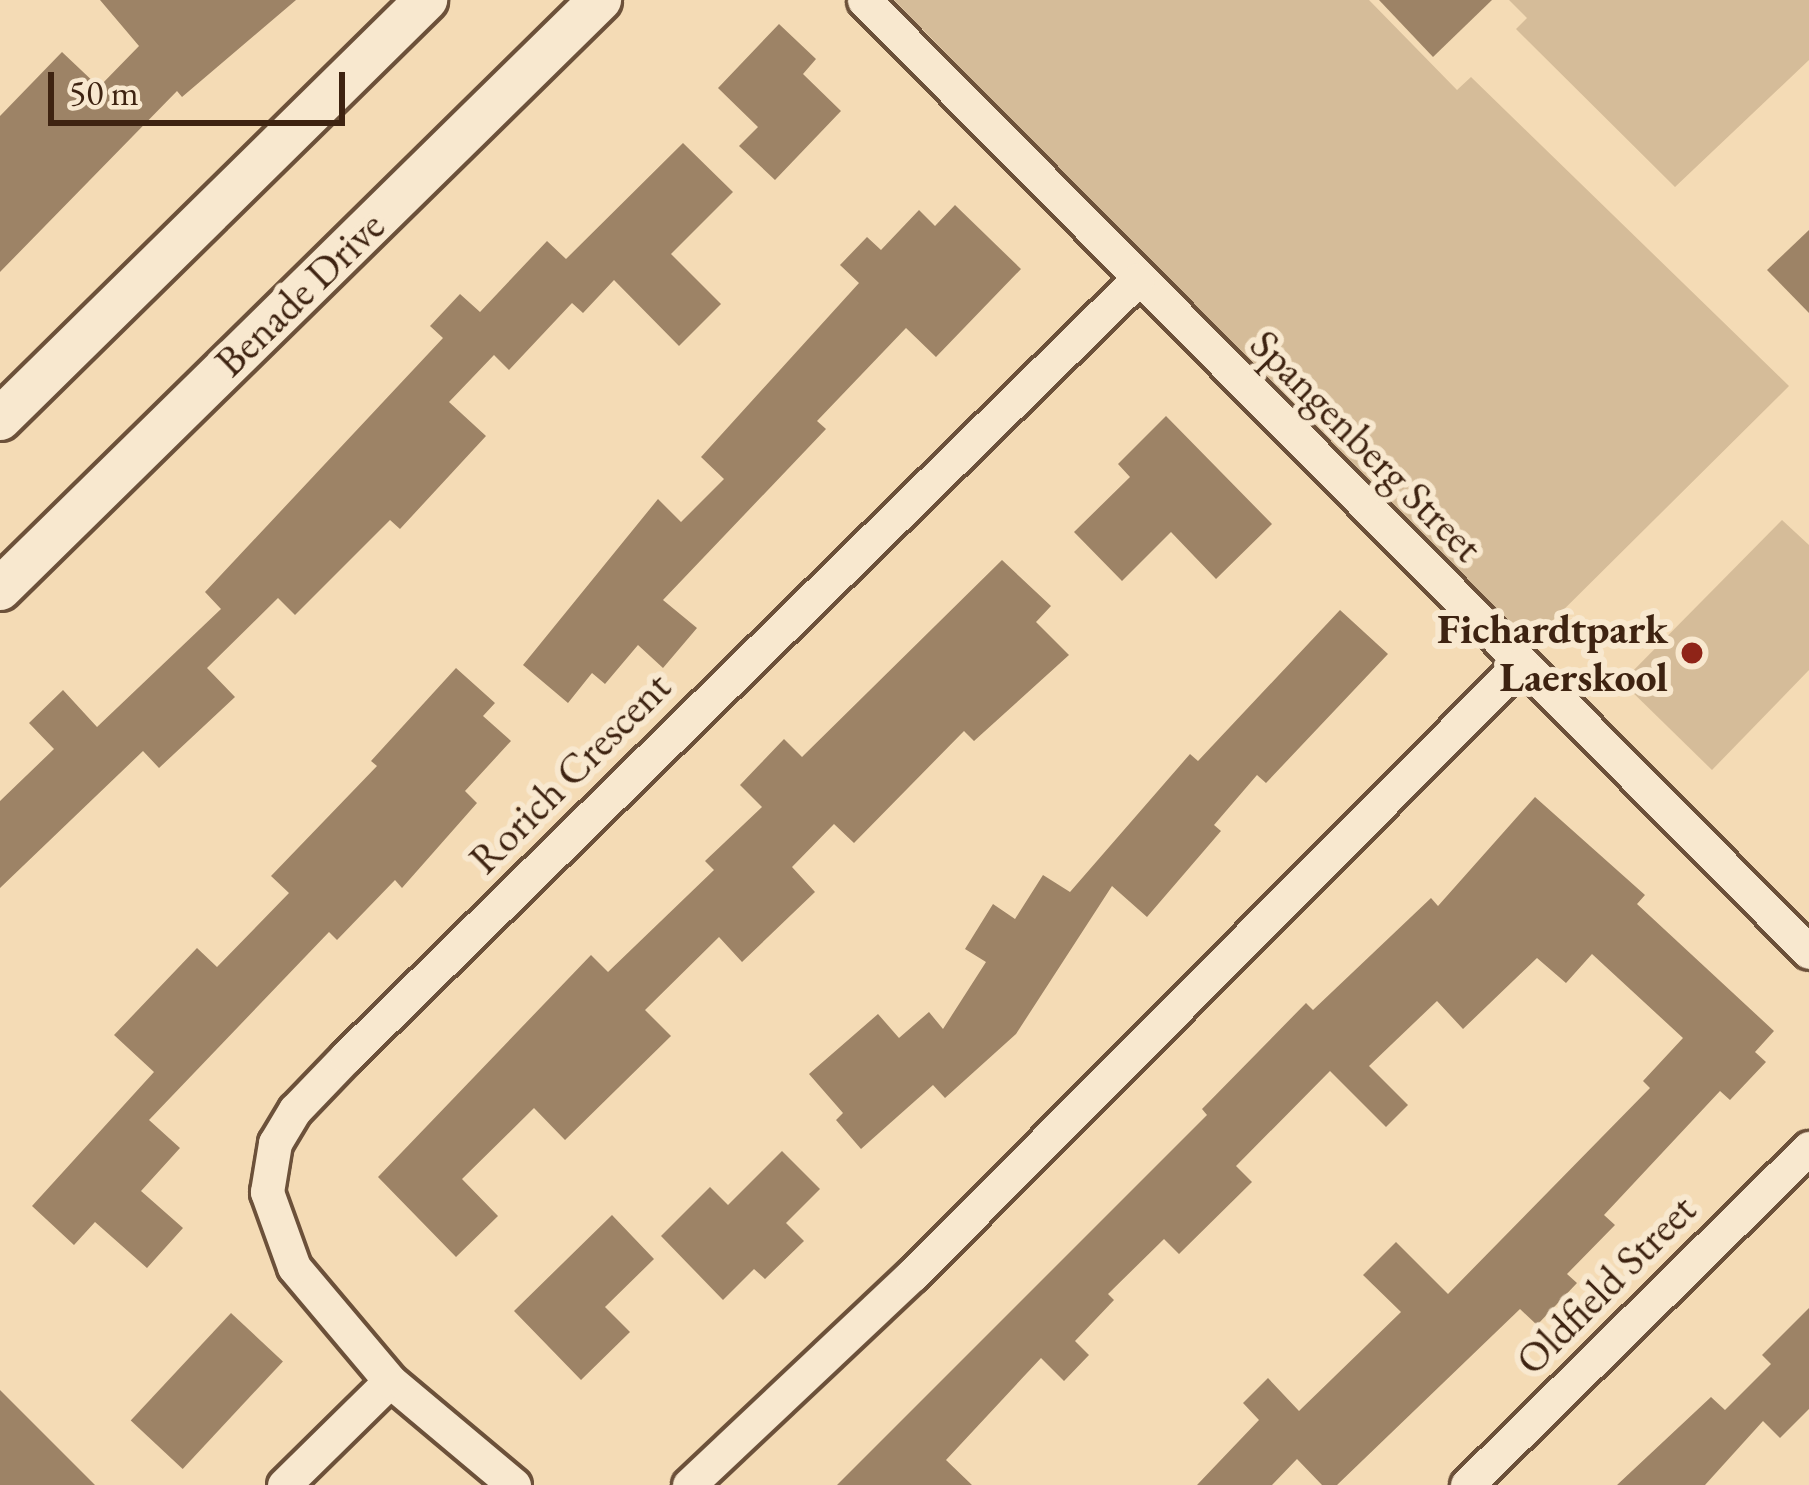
<!DOCTYPE html>
<html>
<head>
<meta charset="utf-8">
<style>
  body { margin:0 }
  #map { position:relative; width:1809px; height:1485px; overflow:hidden; background:#f4dbb5; font-family:"EB Garamond",serif }
  div>[style] { position:absolute }
  .green>* { inset:0; background:#d5bc99 }
  .building>* { inset:0; background:#9d8366; transform-origin:0 0 }
  .roads { filter:drop-shadow(3px 0 #6c513a) drop-shadow(-3px 0 #6c513a) drop-shadow(0 3px #6c513a) drop-shadow(0 -3px #6c513a) }
  .minor>* { height:33px; margin:-16.5px; padding:0 16.5px; transform-origin:16.5px; border-radius:16.5px; background:#f8e8cf }
  .tertiary>* { height:42px; margin:-21px; padding:0 21px; transform-origin:21px; border-radius:21px; background:#f8e8cf }
  .dots>* { width:33px; height:33px; translate:-50% -50%; box-sizing:border-box; border:6px solid #f8e8cf; border-radius:50% }
  span { translate:-50% -50%; white-space:nowrap; text-align:center; line-height:1.15; -webkit-text-stroke:12px #f8e8cf; paint-order:stroke }
  .street-label { font-size:42px; color:#3e2311 }
  .poi-label { font-size:42px; color:#3e2311; font-weight:700 }
  .right { translate:-100% -50%; text-align:right }
  .scale { position:absolute; left:48px; top:72px; width:297px; height:54px; box-sizing:border-box; border:6px solid #3e2311; border-top:0; padding-left:15px; font-size:36px; line-height:42px; white-space:nowrap; color:#3e2311; -webkit-text-stroke:9px #f8e8cf; paint-order:stroke }
</style>
</head>
<body>
<div id="map">
  <div class="green">
    <div style="clip-path:polygon(894px 0,1369px 0,1457px 90px,1471px 77px,1789px 386px,1526px 647px)"></div>
    <div style="clip-path:polygon(1509px 0,1809px 0,1809px 60px,1675px 187px,1516px 29px,1527px 18px)"></div>
    <div style="clip-path:polygon(1782px 520px,1809px 545px,1809px 670px,1712px 770px,1622px 682px)"></div>
  </div>
  <div class="building">
    <div style="clip-path:polygon(100px 0,296px 0,182px 97px,177px 91px,0 272px,0 116px,62px 52px,99px 87px,139px 46px)"></div>
    <div style="clip-path:polygon(1379px 0,1492px 0,1433px 57px)"></div>
    <div style="clip-path:polygon(779px 24px,816px 59px,803px 74px,841px 111px,775px 180px,739px 146px,758px 127px,718px 88px)"></div>
    <div style="clip-path:polygon(683px 143px,733px 192px,671px 254px,721px 304px,679px 346px,614px 280px,583px 313px,572px 303px,509px 370px,494px 355px,449px 402px,486px 436px,400px 529px,390px 520px,295px 615px,278px 598px,207px 668px,235px 697px,159px 768px,143px 751px,0 888px,0 801px,54px 749px,29px 723px,63px 690px,97px 727px,221px 609px,205px 592px,443px 338px,430px 326px,460px 294px,480px 312px,547px 241px,566px 259px)"></div>
    <div style="clip-path:polygon(955px 205px,1021px 269px,936px 357px,906px 328px,817px 421px,826px 429px,663px 600px,697px 628px,663px 668px,638px 645px,605px 684px,592px 673px,568px 703px,523px 665px,658px 499px,681px 522px,724px 479px,701px 457px,859px 283px,840px 265px,867px 237px,881px 250px,919px 210px,935px 226px)"></div>
    <div style="clip-path:polygon(1809px 230px,1809px 313px,1767px 270px)"></div>
    <div style="clip-path:polygon(1166px 416px,1272px 524px,1216px 579px,1171px 532px,1122px 581px,1074px 532px,1130px 477px,1118px 464px)"></div>
    <div style="clip-path:polygon(1002px 560px,1051px 606px,1036px 622px,1069px 655px,974px 741px,964px 731px,854px 843px,834px 824px,792px 867px,815px 892px,742px 962px,719px 937px,645px 1010px,671px 1036px,565px 1140px,534px 1108px,462px 1179px,498px 1216px,456px 1257px,378px 1177px,591px 955px,608px 972px,714px 870px,705px 861px,762px 807px,740px 785px,784px 739px,802px 757px)"></div>
    <div style="clip-path:polygon(1340px 610px,1388px 654px,1266px 783px,1257px 775px,1214px 825px,1221px 831px,1147px 917px,1112px 886px,1016px 1034px,945px 1098px,933px 1085px,861px 1149px,836px 1120px,843px 1113px,809px 1074px,878px 1014px,899px 1038px,929px 1012px,943px 1029px,986px 962px,965px 949px,993px 904px,1015px 919px,1043px 875px,1070px 892px,1190px 754px,1198px 761px)"></div>
    <div style="clip-path:polygon(456px 668px,495px 703px,483px 716px,511px 741px,465px 791px,477px 803px,402px 888px,395px 880px,337px 940px,329px 932px,149px 1120px,180px 1148px,141px 1191px,183px 1228px,147px 1268px,95px 1222px,74px 1245px,32px 1206px,154px 1072px,114px 1035px,197px 948px,217px 967px,289px 893px,271px 876px,377px 766px,371px 761px)"></div>
    <div style="clip-path:polygon(1535px 797px,1645px 895px,1637px 904px,1774px 1031px,1755px 1052px,1766px 1062px,1730px 1100px,1720px 1091px,1604px 1215px,1615px 1225px,1567px 1274px,1577px 1283px,1537px 1325px,1520px 1309px,1337px 1485px,1322px 1485px,1297px 1459px,1272px 1485px,1197px 1485px,1259px 1420px,1243px 1403px,1268px 1378px,1299px 1411px,1401px 1312px,1363px 1275px,1396px 1242px,1448px 1294px,1650px 1088px,1643px 1081px,1683px 1038px,1592px 954px,1566px 983px,1537px 958px,1463px 1029px,1437px 1001px,1369px 1066px,1408px 1105px,1386px 1127px,1330px 1071px,1236px 1166px,1252px 1182px,1179px 1254px,1164px 1239px,1108px 1294px,1114px 1300px,1075px 1341px,1089px 1355px,1064px 1381px,1041px 1358px,946px 1460px,972px 1485px,837px 1485px,1207px 1115px,1202px 1109px,1306px 1003px,1313px 1010px,1431px 898px,1438px 906px)"></div>
    <div style="clip-path:polygon(782px 1151px,820px 1189px,786px 1223px,804px 1241px,765px 1279px,754px 1269px,723px 1300px,661px 1236px,710px 1187px,728px 1205px)"></div>
    <div style="clip-path:polygon(612px 1215px,654px 1259px,605px 1307px,630px 1332px,581px 1380px,514px 1311px)"></div>
    <div style="clip-path:polygon(1809px 1308px,1809px 1409px,1780px 1438px,1763px 1421px,1705px 1485px,1617px 1485px,1711px 1397px,1725px 1410px,1771px 1364px,1762px 1355px)"></div>
    <div style="left:231px;top:1313px;width:71px;height:147px;rotate:43deg"></div>
    <div style="clip-path:polygon(0 1390px,95px 1485px,0 1485px)"></div>
  </div>
  <div class="roads">
    <div class="minor">
      <div style="left:864px;top:0;width:1341px;rotate:45.21deg"></div>
      <div style="left:284px;top:1485px;width:148px;rotate:-44.5deg"></div>
      <div style="left:514px;top:1485px;width:162px;rotate:-140deg"></div>
      <div style="left:390px;top:1381px;width:149px;rotate:-130.1deg"></div>
      <div style="left:294px;top:1267px;width:80px;rotate:-109.8deg"></div>
      <div style="left:267px;top:1192px;width:50px;rotate:-80.7deg"></div>
      <div style="left:275px;top:1143px;width:39px;rotate:-59deg"></div>
      <div style="left:295px;top:1110px;width:74px;rotate:-46.1deg"></div>
      <div style="left:346px;top:1057px;width:1109px;rotate:-44.49deg"></div>
      <div style="left:689px;top:1485px;width:306px;rotate:-43.3deg"></div>
      <div style="left:912px;top:1275px;width:862px;rotate:-45.14deg"></div>
      <div style="left:1467px;top:1485px;width:480px;rotate:-44.6deg"></div>
    </div>
    <div class="tertiary">
      <div style="left:0;top:419px;width:598px;rotate:-44.53deg"></div>
      <div style="left:0;top:589px;width:841px;rotate:-44.47deg"></div>
    </div>
  </div>
  <div class="dots">
    <div style="left:1692px;top:653px;background:#8f2418"></div>
  </div>
  <div class="street-label">
    <span style="left:300px;top:294px;rotate:-44deg">Benade Drive</span>
    <span style="left:1366px;top:446px;rotate:45deg">Spangenberg Street</span>
    <span style="left:570px;top:773px;rotate:-45deg">Rorich Crescent</span>
    <span style="left:1606px;top:1285px;rotate:-45deg">Oldfield Street</span>
  </div>
  <div class="poi-label">
    <span class="right" style="left:1668px;top:653px">Fichardtpark<br>Laerskool</span>
  </div>
  <div class="scale">50 m</div>
</div>
</body>
</html>
